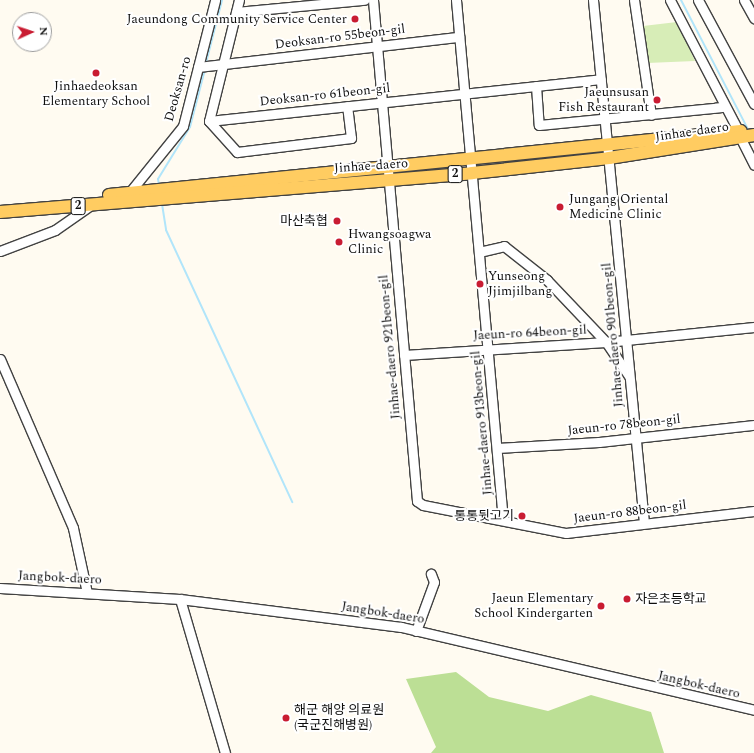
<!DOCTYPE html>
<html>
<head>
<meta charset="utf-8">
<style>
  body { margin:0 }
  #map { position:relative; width:754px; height:753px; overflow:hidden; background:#fffbf1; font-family:Spectral,"Noto Sans KR",serif }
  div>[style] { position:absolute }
  .green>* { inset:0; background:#d7edb7 }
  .forest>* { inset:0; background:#bcdf95 }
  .stream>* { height:2px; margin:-1px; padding:0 1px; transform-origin:1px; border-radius:1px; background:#b1e5fa }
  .roads { filter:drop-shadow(1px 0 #424242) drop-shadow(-1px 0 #424242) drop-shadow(0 1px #424242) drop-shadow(0 -1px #424242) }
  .minor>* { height:9px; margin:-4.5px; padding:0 4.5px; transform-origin:4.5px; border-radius:4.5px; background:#fff }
  .major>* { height:12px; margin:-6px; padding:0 6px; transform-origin:6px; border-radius:6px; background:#ffcc61 }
  .dots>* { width:11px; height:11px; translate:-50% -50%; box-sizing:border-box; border:2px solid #fff; border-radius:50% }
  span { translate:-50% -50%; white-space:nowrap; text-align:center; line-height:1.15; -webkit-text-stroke:4px #fff; paint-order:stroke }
  .shield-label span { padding:1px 3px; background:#fff; border:1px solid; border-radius:3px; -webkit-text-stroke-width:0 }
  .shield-label { font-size:12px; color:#0f0f0f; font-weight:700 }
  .poi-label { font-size:13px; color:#0f0f0f }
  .right { translate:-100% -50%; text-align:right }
  .left { translate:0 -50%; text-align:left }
  .street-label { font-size:13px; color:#0f0f0f }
  .north { position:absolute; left:12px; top:12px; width:40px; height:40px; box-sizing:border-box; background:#fff; border:1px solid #9f9f9f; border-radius:50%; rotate:87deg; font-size:11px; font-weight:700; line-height:16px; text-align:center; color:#0f0f0f }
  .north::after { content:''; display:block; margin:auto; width:14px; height:18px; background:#c91c32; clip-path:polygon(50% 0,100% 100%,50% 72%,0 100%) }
</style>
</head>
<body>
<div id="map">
  <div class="green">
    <div style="clip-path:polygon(677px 22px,695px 61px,647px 63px,643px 26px)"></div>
  </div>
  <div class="forest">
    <div style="clip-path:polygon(456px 672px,489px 697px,548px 711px,591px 695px,651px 712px,664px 753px,431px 753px,436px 747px,406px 679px)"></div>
  </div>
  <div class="stream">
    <div style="left:681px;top:0;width:148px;rotate:62.6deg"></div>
    <div style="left:206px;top:63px;width:65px;rotate:-75.7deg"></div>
    <div style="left:159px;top:185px;width:6px;rotate:-99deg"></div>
    <div style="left:158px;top:179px;width:61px;rotate:-58.4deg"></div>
    <div style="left:190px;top:127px;width:60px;rotate:-75.5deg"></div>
    <div style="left:162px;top:204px;width:26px;rotate:81deg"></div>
    <div style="left:166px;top:230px;width:300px;rotate:65.1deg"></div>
  </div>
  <div class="roads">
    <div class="minor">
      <div style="left:373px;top:0;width:503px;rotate:84.98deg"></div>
      <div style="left:417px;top:501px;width:7px;rotate:34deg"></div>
      <div style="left:423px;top:505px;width:146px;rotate:11.1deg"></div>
      <div style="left:566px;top:533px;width:189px;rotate:-6.7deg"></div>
      <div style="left:456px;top:0;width:522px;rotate:84.84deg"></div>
      <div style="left:593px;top:0;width:525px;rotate:84.43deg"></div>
      <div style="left:634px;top:0;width:116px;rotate:81.6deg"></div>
      <div style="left:670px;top:0;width:149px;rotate:62.4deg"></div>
      <div style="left:698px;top:0;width:118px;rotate:61.7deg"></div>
      <div style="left:744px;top:0;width:21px;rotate:61deg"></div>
      <div style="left:236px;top:12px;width:129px;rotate:-5.4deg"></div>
      <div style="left:198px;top:67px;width:263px;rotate:-6.6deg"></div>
      <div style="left:536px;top:86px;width:39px;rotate:86deg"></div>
      <div style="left:539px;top:125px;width:186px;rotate:-5.6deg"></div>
      <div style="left:209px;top:121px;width:394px;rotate:-6.1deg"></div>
      <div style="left:209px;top:121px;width:42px;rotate:47.9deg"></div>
      <div style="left:237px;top:152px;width:115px;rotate:-7deg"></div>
      <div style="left:351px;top:138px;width:32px;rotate:-97deg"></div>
      <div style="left:209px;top:121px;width:125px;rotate:-76.1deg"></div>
      <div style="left:741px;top:139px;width:29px;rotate:63deg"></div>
      <div style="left:129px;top:193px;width:86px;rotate:-51.1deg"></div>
      <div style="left:183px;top:126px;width:130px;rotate:-75.7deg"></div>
      <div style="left:0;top:251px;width:59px;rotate:-20.9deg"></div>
      <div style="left:55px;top:230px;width:44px;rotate:-34.8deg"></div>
      <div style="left:479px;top:252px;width:26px;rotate:-13deg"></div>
      <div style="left:504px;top:246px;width:55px;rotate:38.3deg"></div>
      <div style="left:547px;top:280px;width:86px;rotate:46.4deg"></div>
      <div style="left:606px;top:342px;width:41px;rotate:55.9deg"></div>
      <div style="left:404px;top:355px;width:202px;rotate:-3.7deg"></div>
      <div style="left:606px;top:342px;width:149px;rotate:-5.8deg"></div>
      <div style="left:0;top:359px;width:184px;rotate:66.6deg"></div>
      <div style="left:73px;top:528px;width:66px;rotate:77.8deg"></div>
      <div style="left:497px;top:448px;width:102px;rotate:-3.4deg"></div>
      <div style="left:599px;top:442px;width:156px;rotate:-6.3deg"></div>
      <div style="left:0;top:588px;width:180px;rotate:3.5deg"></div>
      <div style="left:180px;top:599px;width:223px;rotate:7.2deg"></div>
      <div style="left:401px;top:627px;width:363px;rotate:13.2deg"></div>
      <div style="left:180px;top:599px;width:160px;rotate:73.7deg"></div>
      <div style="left:416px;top:631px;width:52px;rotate:-69.8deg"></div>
      <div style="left:434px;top:582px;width:9px;rotate:-111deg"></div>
    </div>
    <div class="major">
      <div style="left:109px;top:195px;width:635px;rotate:-5.78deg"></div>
      <div style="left:0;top:212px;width:474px;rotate:-4.7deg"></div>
      <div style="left:472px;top:173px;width:138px;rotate:-6.2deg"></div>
      <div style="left:609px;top:158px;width:147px;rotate:-9deg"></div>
    </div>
  </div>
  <div class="dots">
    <div style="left:355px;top:19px;background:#c91c32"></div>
    <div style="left:96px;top:73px;background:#c91c32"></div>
    <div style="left:657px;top:100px;background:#c91c32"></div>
    <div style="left:560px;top:207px;background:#c91c32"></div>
    <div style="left:337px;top:221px;background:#c91c32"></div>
    <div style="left:339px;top:242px;background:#c91c32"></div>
    <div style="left:480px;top:284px;background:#c91c32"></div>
    <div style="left:522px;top:516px;background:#c91c32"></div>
    <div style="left:627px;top:599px;background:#c91c32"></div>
    <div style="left:601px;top:606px;background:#c91c32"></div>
    <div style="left:286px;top:718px;background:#c91c32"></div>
  </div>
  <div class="shield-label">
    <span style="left:455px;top:174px">2</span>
    <span style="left:78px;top:206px">2</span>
  </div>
  <div class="poi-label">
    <span class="right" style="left:347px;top:19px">Jaeundong Community Service Center</span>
    <span style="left:96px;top:94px">Jinhaedeoksan<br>Elementary School</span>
    <span class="right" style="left:649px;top:100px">Jaeunsusan<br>Fish Restaurant</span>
    <span class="left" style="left:569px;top:207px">Jungang Oriental<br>Medicine Clinic</span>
    <span class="right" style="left:328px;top:221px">마산축협</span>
    <span class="left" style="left:348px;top:242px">Hwangsoagwa<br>Clinic</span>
    <span class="left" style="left:488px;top:284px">Yunseong<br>Jjimjilbang</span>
    <span class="right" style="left:514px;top:516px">통통뒷고기</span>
    <span class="right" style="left:593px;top:606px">Jaeun Elementary<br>School Kindergarten</span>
    <span class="left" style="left:635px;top:599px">자은초등학교</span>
    <span class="left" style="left:294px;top:718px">해군 해양 의료원<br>(국군진해병원)</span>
  </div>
  <div class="street-label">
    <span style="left:340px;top:37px;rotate:-7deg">Deoksan-ro 55beon-gil</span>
    <span style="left:178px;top:89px;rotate:-74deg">Deoksan-ro</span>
    <span style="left:325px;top:95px;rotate:-6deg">Deoksan-ro 61beon-gil</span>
    <span style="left:692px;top:132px;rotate:-8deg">Jinhae-daero</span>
    <span style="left:371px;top:166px;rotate:-4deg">Jinhae-daero</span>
    <span style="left:530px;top:333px;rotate:-3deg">Jaeun-ro 64beon-gil</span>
    <span style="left:613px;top:335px;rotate:-95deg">Jinhae-daero 901beon-gil</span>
    <span style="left:390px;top:347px;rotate:-95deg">Jinhae-daero 921beon-gil</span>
    <span style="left:482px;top:423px;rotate:-95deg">Jinhae-daero 913beon-gil</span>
    <span style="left:624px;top:425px;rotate:-6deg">Jaeun-ro 78beon-gil</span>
    <span style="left:630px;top:512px;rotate:-7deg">Jaeun-ro 88beon-gil</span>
    <span style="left:60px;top:578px;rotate:3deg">Jangbok-daero</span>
    <span style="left:383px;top:613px;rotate:9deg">Jangbok-daero</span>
    <span style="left:699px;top:685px;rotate:13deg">Jangbok-daero</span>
  </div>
  <div class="north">N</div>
</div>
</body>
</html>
